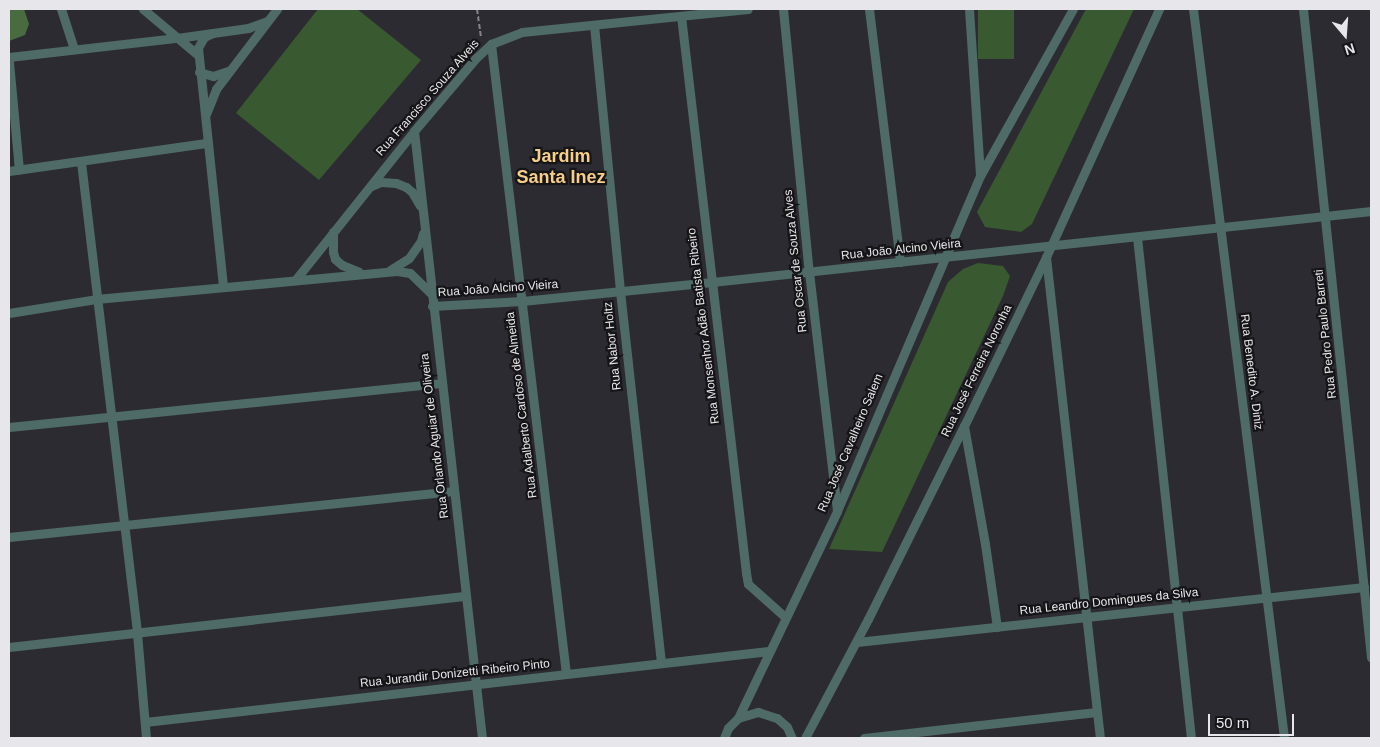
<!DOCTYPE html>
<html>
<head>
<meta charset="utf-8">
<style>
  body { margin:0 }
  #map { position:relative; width:1380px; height:747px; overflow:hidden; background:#2d2b32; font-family:Helvetica,sans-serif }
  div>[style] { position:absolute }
  .green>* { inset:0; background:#395931; transform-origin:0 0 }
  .forest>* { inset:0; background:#486b40 }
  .path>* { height:2px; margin-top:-1px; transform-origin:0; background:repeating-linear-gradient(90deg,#858389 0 5px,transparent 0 7.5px) }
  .minor>* { height:9px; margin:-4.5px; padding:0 4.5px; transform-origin:4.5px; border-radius:4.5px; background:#4e6b67 }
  span { translate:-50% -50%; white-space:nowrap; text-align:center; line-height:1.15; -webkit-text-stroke:4.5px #151417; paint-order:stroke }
  .street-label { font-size:12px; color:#e7e6ea }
  .district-label { font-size:18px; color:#f6ce87; font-weight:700 }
  .frame { position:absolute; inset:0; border:10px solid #e7e6ea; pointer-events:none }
  .north { position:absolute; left:1320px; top:10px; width:50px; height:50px; -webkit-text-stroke:4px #151417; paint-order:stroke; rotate:162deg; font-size:14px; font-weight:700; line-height:20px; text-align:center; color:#e7e6ea }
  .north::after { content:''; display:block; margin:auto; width:18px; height:22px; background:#e7e6ea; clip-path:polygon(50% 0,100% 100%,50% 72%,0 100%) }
  .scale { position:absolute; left:1208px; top:714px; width:86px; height:22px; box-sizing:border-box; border:2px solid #e7e6ea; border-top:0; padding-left:6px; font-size:15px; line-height:18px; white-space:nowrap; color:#e7e6ea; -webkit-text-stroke:4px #151417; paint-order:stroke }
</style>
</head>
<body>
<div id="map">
  <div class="green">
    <div style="clip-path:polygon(318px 9px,357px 9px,421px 60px,319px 180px,236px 113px)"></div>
    <div style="left:978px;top:9px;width:36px;height:50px"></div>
    <div style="clip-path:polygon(1086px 9px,1134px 9px,1032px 224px,1021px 232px,985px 227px,977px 212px)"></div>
    <div style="clip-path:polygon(978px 263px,1003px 266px,1010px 276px,1003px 296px,882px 552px,829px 549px,948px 282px,963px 269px)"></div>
  </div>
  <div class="forest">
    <div style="clip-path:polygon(9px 9px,24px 9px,29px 24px,25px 35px,9px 41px)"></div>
  </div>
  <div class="path">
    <div style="left:477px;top:9px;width:30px;rotate:82deg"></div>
  </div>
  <div class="minor">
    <div style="left:61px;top:9px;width:42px;rotate:72deg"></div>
    <div style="left:143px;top:9px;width:72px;rotate:39.9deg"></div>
    <div style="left:783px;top:9px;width:264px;rotate:84.4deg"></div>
    <div style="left:809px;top:272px;width:241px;rotate:83.3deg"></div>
    <div style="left:869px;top:9px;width:255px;rotate:83deg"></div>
    <div style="left:969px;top:9px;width:167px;rotate:86.2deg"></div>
    <div style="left:1193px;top:9px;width:735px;rotate:82.88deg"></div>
    <div style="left:1303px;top:9px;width:652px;rotate:84.01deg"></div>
    <div style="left:681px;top:16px;width:561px;rotate:83.34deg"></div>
    <div style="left:746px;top:573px;width:11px;rotate:80deg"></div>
    <div style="left:748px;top:584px;width:50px;rotate:41.7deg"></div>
    <div style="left:594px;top:25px;width:267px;rotate:84.4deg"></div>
    <div style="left:620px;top:291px;width:374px;rotate:83.7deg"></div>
    <div style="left:213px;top:33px;width:10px;rotate:156deg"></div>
    <div style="left:204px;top:37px;width:13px;rotate:119deg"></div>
    <div style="left:198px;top:48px;width:238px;rotate:84deg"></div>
    <div style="left:491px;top:44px;width:634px;rotate:83.21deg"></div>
    <div style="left:9px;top:57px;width:169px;rotate:-6.5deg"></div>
    <div style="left:177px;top:38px;width:72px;rotate:-8deg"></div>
    <div style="left:248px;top:28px;width:20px;rotate:-20deg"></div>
    <div style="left:9px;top:62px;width:108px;rotate:84.7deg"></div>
    <div style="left:199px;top:72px;width:15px;rotate:16deg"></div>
    <div style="left:213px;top:76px;width:18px;rotate:-19deg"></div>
    <div style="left:206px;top:114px;width:27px;rotate:-68deg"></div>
    <div style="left:216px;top:89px;width:101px;rotate:-52.7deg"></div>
    <div style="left:414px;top:131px;width:611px;rotate:83.61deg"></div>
    <div style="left:81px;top:162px;width:474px;rotate:83.2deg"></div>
    <div style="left:137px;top:633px;width:105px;rotate:85.1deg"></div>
    <div style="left:9px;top:171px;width:199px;rotate:-8.1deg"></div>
    <div style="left:371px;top:186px;width:11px;rotate:-22deg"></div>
    <div style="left:381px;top:182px;width:15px;rotate:4deg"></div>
    <div style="left:396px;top:183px;width:11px;rotate:22deg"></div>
    <div style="left:406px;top:187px;width:8px;rotate:40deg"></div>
    <div style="left:412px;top:192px;width:16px;rotate:60deg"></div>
    <div style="left:333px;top:232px;width:20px;rotate:90deg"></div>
    <div style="left:333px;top:252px;width:7px;rotate:74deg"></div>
    <div style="left:335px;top:259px;width:9px;rotate:41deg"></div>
    <div style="left:342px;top:265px;width:18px;rotate:22deg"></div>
    <div style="left:1137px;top:237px;width:504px;rotate:83.85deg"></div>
    <div style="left:1046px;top:257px;width:484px;rotate:83.6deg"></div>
    <div style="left:390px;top:270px;width:22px;rotate:-32deg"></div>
    <div style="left:409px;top:258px;width:21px;rotate:-55deg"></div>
    <div style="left:421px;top:241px;width:8px;rotate:-76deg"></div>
    <div style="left:296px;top:279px;width:189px;rotate:-51.4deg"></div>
    <div style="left:414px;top:131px;width:96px;rotate:-49.7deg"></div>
    <div style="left:476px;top:58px;width:21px;rotate:-43deg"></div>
    <div style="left:491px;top:44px;width:33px;rotate:-21deg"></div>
    <div style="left:522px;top:32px;width:227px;rotate:-5.8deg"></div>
    <div style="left:432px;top:306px;width:90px;rotate:-3.2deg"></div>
    <div style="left:522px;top:301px;width:191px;rotate:-5.7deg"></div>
    <div style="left:712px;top:282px;width:663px;rotate:-6.15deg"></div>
    <div style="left:9px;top:313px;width:88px;rotate:-9.1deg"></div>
    <div style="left:96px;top:299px;width:302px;rotate:-5.3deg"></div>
    <div style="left:397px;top:271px;width:13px;rotate:9deg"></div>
    <div style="left:410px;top:273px;width:29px;rotate:44deg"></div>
    <div style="left:964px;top:426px;width:120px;rotate:79.9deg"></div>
    <div style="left:985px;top:544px;width:84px;rotate:81.8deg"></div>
    <div style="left:9px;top:427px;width:434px;rotate:-5.8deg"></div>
    <div style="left:9px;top:537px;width:447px;rotate:-5.9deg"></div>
    <div style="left:857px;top:642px;width:510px;rotate:-6.19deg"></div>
    <div style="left:9px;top:647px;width:460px;rotate:-6.4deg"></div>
    <div style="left:738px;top:718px;width:229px;rotate:-64.4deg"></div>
    <div style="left:837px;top:511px;width:364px;rotate:-66.9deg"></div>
    <div style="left:980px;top:176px;width:191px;rotate:-60.9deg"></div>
    <div style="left:145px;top:722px;width:628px;rotate:-6.49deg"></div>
    <div style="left:724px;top:738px;width:11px;rotate:-68deg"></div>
    <div style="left:728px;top:728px;width:14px;rotate:-45deg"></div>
    <div style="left:738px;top:718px;width:21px;rotate:-17deg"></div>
    <div style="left:758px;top:712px;width:20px;rotate:18deg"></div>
    <div style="left:777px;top:718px;width:13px;rotate:42deg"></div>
    <div style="left:787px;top:727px;width:12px;rotate:66deg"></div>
    <div style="left:805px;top:738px;width:135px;rotate:-62.1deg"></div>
    <div style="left:868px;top:619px;width:216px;rotate:-63.6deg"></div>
    <div style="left:964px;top:426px;width:188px;rotate:-64.1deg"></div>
    <div style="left:1046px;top:257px;width:273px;rotate:-65.5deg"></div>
    <div style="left:864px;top:738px;width:234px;rotate:-6.4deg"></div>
  </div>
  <div class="street-label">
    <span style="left:428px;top:98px;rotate:-49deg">Rua Francisco Souza Alveis</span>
    <span style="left:901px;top:250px;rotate:-6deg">Rua João Alcino Vieira</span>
    <span style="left:796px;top:261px;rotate:-96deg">Rua Oscar de Souza Alves</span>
    <span style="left:498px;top:289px;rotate:-4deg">Rua João Alcino Vieira</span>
    <span style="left:704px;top:326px;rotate:-97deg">Rua Monsenhor Adão Batista Ribeiro</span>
    <span style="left:1326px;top:334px;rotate:-96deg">Rua Pedro Paulo Barreti</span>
    <span style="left:613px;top:346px;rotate:-96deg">Rua Nabor Holtz</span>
    <span style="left:977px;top:371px;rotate:-64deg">Rua José Ferreira Noronha</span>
    <span style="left:1251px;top:372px;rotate:83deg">Rua Benedito A. Diniz</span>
    <span style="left:522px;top:405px;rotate:-97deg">Rua Adalberto Cardoso de Almeida</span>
    <span style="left:435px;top:436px;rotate:-97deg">Rua Orlando Aguiar de Oliveira</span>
    <span style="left:851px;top:443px;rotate:-67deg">Rua José Cavalheiro Salem</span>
    <span style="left:1109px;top:602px;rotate:-6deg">Rua Leandro Domingues da Silva</span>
    <span style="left:455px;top:674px;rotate:-6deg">Rua Jurandir Donizetti Ribeiro Pinto</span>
  </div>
  <div class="district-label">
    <span style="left:561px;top:167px">Jardim<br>Santa Inez</span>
  </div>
  <div class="frame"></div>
  <div class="north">N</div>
  <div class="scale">50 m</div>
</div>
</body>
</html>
